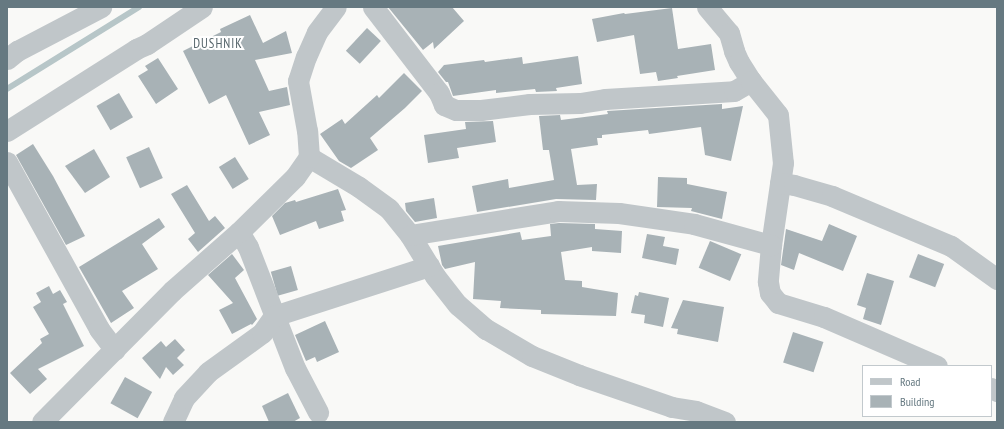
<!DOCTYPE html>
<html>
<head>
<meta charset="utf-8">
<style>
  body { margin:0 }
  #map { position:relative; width:1004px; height:429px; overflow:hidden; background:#f9f9f7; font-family:"PT Sans Narrow",sans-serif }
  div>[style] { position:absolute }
  .stream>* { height:5.5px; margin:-2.75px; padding:0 2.75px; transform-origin:2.75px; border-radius:2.75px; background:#b7c6c8 }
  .building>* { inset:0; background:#a8b2b6; transform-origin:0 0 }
  .minor>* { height:21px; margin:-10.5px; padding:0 10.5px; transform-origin:10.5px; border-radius:10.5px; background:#c0c6c9 }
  span { translate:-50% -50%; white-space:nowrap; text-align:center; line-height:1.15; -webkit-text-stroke:4px #fff; paint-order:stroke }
  .quarter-label { font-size:13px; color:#57666c; letter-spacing:1px }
  .frame { position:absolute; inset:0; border:8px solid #667981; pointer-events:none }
  .legend { position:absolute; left:862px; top:365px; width:130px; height:52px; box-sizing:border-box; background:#fff; border:1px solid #c2c9cd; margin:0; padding:5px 7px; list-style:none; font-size:12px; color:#667981 }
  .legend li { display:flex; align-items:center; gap:8px; height:20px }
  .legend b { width:20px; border:1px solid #c2c9cd }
</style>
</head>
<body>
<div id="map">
  <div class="stream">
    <div style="left:7px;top:89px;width:155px;rotate:-31.8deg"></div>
  </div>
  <div class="building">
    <div style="clip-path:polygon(388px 7px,452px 7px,464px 21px,434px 49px,433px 42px,423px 50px)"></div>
    <div style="clip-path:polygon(672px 8px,678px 49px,711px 44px,715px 70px,677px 76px,678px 78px,658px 81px,656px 72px,640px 74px,634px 35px,597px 42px,592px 19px,624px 13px,625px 14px)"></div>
    <div style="clip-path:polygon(250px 15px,263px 43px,286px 31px,292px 53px,255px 60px,269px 91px,287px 87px,290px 105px,259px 112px,270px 135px,249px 145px,226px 95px,209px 104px,183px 51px,221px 32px,220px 29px)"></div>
    <div style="left:367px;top:28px;width:19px;height:31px;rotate:43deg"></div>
    <div style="clip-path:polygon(578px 56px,582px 84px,556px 88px,557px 91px,536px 92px,535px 89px,496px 93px,496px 90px,453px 96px,448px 82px,446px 82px,438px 72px,444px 65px,484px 60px,485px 62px,522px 57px,523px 64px)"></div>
    <div style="clip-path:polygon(158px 58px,178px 89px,156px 104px,138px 76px,148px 70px,145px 66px)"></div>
    <div style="clip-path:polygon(404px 73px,422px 91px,405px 108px,370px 138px,378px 150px,351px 168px,339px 161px,320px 134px,342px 119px,345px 124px,377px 95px,379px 98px)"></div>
    <div style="left:119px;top:93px;width:28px;height:26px;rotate:60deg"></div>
    <div style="clip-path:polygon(722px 104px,722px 109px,743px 106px,731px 161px,705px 155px,701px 127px,649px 134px,648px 130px,602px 135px,602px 138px,597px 138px,598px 145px,571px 149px,577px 185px,597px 184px,596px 200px,556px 199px,477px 212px,472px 186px,508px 179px,509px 188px,554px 180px,549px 150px,543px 150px,539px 116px,560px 115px,561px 120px,608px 114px,607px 111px)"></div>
    <div style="clip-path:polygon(493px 121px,496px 142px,457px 148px,459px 158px,428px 163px,424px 135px,466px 129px,465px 122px)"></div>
    <div style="clip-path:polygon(33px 144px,53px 176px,85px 236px,66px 245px,16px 155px)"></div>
    <div style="left:149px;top:147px;width:34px;height:25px;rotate:66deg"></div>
    <div style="clip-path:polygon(94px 149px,110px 177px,85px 193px,65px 166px)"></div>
    <div style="left:235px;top:157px;width:26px;height:19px;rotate:58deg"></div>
    <div style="clip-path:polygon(658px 177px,687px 178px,687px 184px,727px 192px,722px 219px,691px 211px,692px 208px,657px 207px)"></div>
    <div style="clip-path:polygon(187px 185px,209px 221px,215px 216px,225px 228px,198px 252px,188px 239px,195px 233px,171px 194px)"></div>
    <div style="clip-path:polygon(338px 189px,346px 210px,341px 211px,344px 221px,319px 229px,316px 221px,280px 235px,272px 216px,285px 203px,295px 200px,296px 202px)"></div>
    <div style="clip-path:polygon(434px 198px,437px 218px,415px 222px,406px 211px,405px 203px)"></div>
    <div style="clip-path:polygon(159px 218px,165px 227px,142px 244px,158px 269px,122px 291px,134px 308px,111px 323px,79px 267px)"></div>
    <div style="clip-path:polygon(559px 223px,595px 224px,595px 229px,622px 231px,621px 253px,592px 251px,592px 247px,561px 252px,565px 280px,582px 281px,582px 287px,618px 293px,616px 316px,541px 314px,541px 310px,500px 308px,501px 301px,473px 299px,475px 262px,445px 269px,442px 265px,438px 246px,520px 232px,522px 240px,551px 236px,550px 224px)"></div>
    <div style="clip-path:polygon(829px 224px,857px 236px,843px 271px,799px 253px,794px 270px,781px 265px,786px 229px,822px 241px)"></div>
    <div style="clip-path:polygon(647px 234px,665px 237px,663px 246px,679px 249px,676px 265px,642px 258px)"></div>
    <div style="left:710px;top:241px;width:34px;height:29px;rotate:23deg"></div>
    <div style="clip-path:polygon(232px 254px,244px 270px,235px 278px,257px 319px,252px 325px,251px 324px,232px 334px,219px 310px,233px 303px,208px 275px)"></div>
    <div style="left:918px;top:254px;width:28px;height:25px;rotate:21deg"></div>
    <div style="left:291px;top:266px;width:25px;height:21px;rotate:74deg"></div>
    <div style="clip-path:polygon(867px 273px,894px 281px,881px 325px,863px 319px,866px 308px,857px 305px)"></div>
    <div style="clip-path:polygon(49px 286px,53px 294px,60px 290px,67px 302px,63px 304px,84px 346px,38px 369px,47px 379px,30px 394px,10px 373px,42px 343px,40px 339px,49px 334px,33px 307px,41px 302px,36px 293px)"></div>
    <div style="clip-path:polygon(639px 292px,669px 298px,663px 327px,644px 323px,645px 315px,631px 313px,635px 295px,638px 296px)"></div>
    <div style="clip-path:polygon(683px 300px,724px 307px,718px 342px,677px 334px,678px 329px,671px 328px)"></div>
    <div style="clip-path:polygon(325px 321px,339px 352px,317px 362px,315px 357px,306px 361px,295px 335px)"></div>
    <div style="left:793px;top:332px;width:32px;height:32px;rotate:18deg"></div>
    <div style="clip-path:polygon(175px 339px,185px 350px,177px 358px,184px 365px,173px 375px,166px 367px,160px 379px,142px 358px,161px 341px,166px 347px)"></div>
    <div style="left:125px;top:377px;width:31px;height:30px;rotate:29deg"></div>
    <div style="clip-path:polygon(288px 393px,300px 418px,293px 422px,269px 422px,262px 406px)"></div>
  </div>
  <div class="minor">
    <div style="left:373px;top:7px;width:108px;rotate:52.5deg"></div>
    <div style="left:439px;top:93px;width:13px;rotate:67deg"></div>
    <div style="left:444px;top:105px;width:13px;rotate:23deg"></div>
    <div style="left:456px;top:110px;width:25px"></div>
    <div style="left:481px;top:110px;width:49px;rotate:-7deg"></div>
    <div style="left:530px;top:104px;width:50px;rotate:-1.1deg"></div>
    <div style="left:580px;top:103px;width:25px;rotate:-9deg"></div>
    <div style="left:605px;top:99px;width:129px;rotate:-3.5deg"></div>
    <div style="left:734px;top:91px;width:20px;rotate:-30deg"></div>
    <div style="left:707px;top:7px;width:34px;rotate:50deg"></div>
    <div style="left:729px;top:33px;width:19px;rotate:74deg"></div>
    <div style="left:734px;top:51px;width:12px;rotate:66deg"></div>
    <div style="left:739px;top:62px;width:22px;rotate:58deg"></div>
    <div style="left:751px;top:81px;width:43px;rotate:51.5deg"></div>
    <div style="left:778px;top:115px;width:48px;rotate:84.1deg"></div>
    <div style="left:783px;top:163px;width:83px;rotate:98.3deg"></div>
    <div style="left:771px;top:245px;width:37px;rotate:95deg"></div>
    <div style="left:768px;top:282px;width:11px;rotate:80deg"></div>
    <div style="left:770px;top:293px;width:13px;rotate:51deg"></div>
    <div style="left:778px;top:303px;width:48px;rotate:16.9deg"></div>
    <div style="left:824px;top:317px;width:123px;rotate:23.4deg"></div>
    <div style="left:7px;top:59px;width:13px;rotate:-39deg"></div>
    <div style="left:17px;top:51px;width:95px;rotate:-27.6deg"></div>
    <div style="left:7px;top:131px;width:153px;rotate:-32.4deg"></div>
    <div style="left:136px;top:49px;width:12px;rotate:-24deg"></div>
    <div style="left:147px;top:44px;width:66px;rotate:-33.9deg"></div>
    <div style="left:309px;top:157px;width:58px;rotate:31deg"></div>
    <div style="left:359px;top:187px;width:37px;rotate:36deg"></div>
    <div style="left:389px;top:209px;width:33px;rotate:51deg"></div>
    <div style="left:410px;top:235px;width:48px;rotate:58.6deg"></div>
    <div style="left:435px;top:276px;width:37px;rotate:52deg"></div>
    <div style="left:458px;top:305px;width:37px;rotate:41deg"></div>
    <div style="left:486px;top:329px;width:53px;rotate:30.4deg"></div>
    <div style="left:532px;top:356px;width:51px;rotate:22deg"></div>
    <div style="left:579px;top:375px;width:98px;rotate:19deg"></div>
    <div style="left:672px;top:407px;width:24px;rotate:9deg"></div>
    <div style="left:696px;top:411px;width:31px;rotate:21deg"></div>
    <div style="left:7px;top:162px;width:191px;rotate:61.1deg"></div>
    <div style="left:99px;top:329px;width:26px;rotate:53deg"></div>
    <div style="left:780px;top:183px;width:14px;rotate:8deg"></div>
    <div style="left:794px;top:185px;width:40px;rotate:16deg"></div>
    <div style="left:832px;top:196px;width:129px;rotate:22.8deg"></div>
    <div style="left:951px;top:246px;width:57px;rotate:35.7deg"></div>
    <div style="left:239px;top:232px;width:17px;rotate:59deg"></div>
    <div style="left:248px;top:247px;width:130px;rotate:68.8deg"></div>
    <div style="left:295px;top:368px;width:50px;rotate:62.4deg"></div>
    <div style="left:410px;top:235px;width:150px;rotate:-9.2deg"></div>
    <div style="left:558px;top:211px;width:61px;rotate:1.9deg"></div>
    <div style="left:619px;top:213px;width:76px;rotate:8.3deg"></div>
    <div style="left:694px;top:224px;width:80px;rotate:15.3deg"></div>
    <div style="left:991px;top:388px;width:7px;rotate:27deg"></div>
    <div style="left:42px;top:422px;width:185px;rotate:-45.2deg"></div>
    <div style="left:172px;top:291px;width:89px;rotate:-41.4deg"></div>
    <div style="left:239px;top:232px;width:78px;rotate:-44.5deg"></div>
    <div style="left:295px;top:177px;width:24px;rotate:-55deg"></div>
    <div style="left:309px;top:157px;width:26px;rotate:-94deg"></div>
    <div style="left:307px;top:131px;width:51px;rotate:-100.2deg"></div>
    <div style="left:298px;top:81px;width:25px;rotate:-72deg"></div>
    <div style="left:306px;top:57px;width:27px;rotate:-66deg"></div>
    <div style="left:317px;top:32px;width:31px;rotate:-53deg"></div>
    <div style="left:173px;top:422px;width:26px;rotate:-65deg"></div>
    <div style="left:184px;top:398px;width:35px;rotate:-47deg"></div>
    <div style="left:208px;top:372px;width:67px;rotate:-35.8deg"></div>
    <div style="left:262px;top:333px;width:21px;rotate:-55deg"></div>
    <div style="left:274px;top:316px;width:163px;rotate:-17.9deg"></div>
  </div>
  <div class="quarter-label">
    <span style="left:218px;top:44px">DUSHNIK</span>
  </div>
  <div class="frame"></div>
  <ul class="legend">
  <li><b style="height:5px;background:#c0c6c9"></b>Road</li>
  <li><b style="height:11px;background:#a8b2b6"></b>Building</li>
  </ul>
</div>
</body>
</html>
